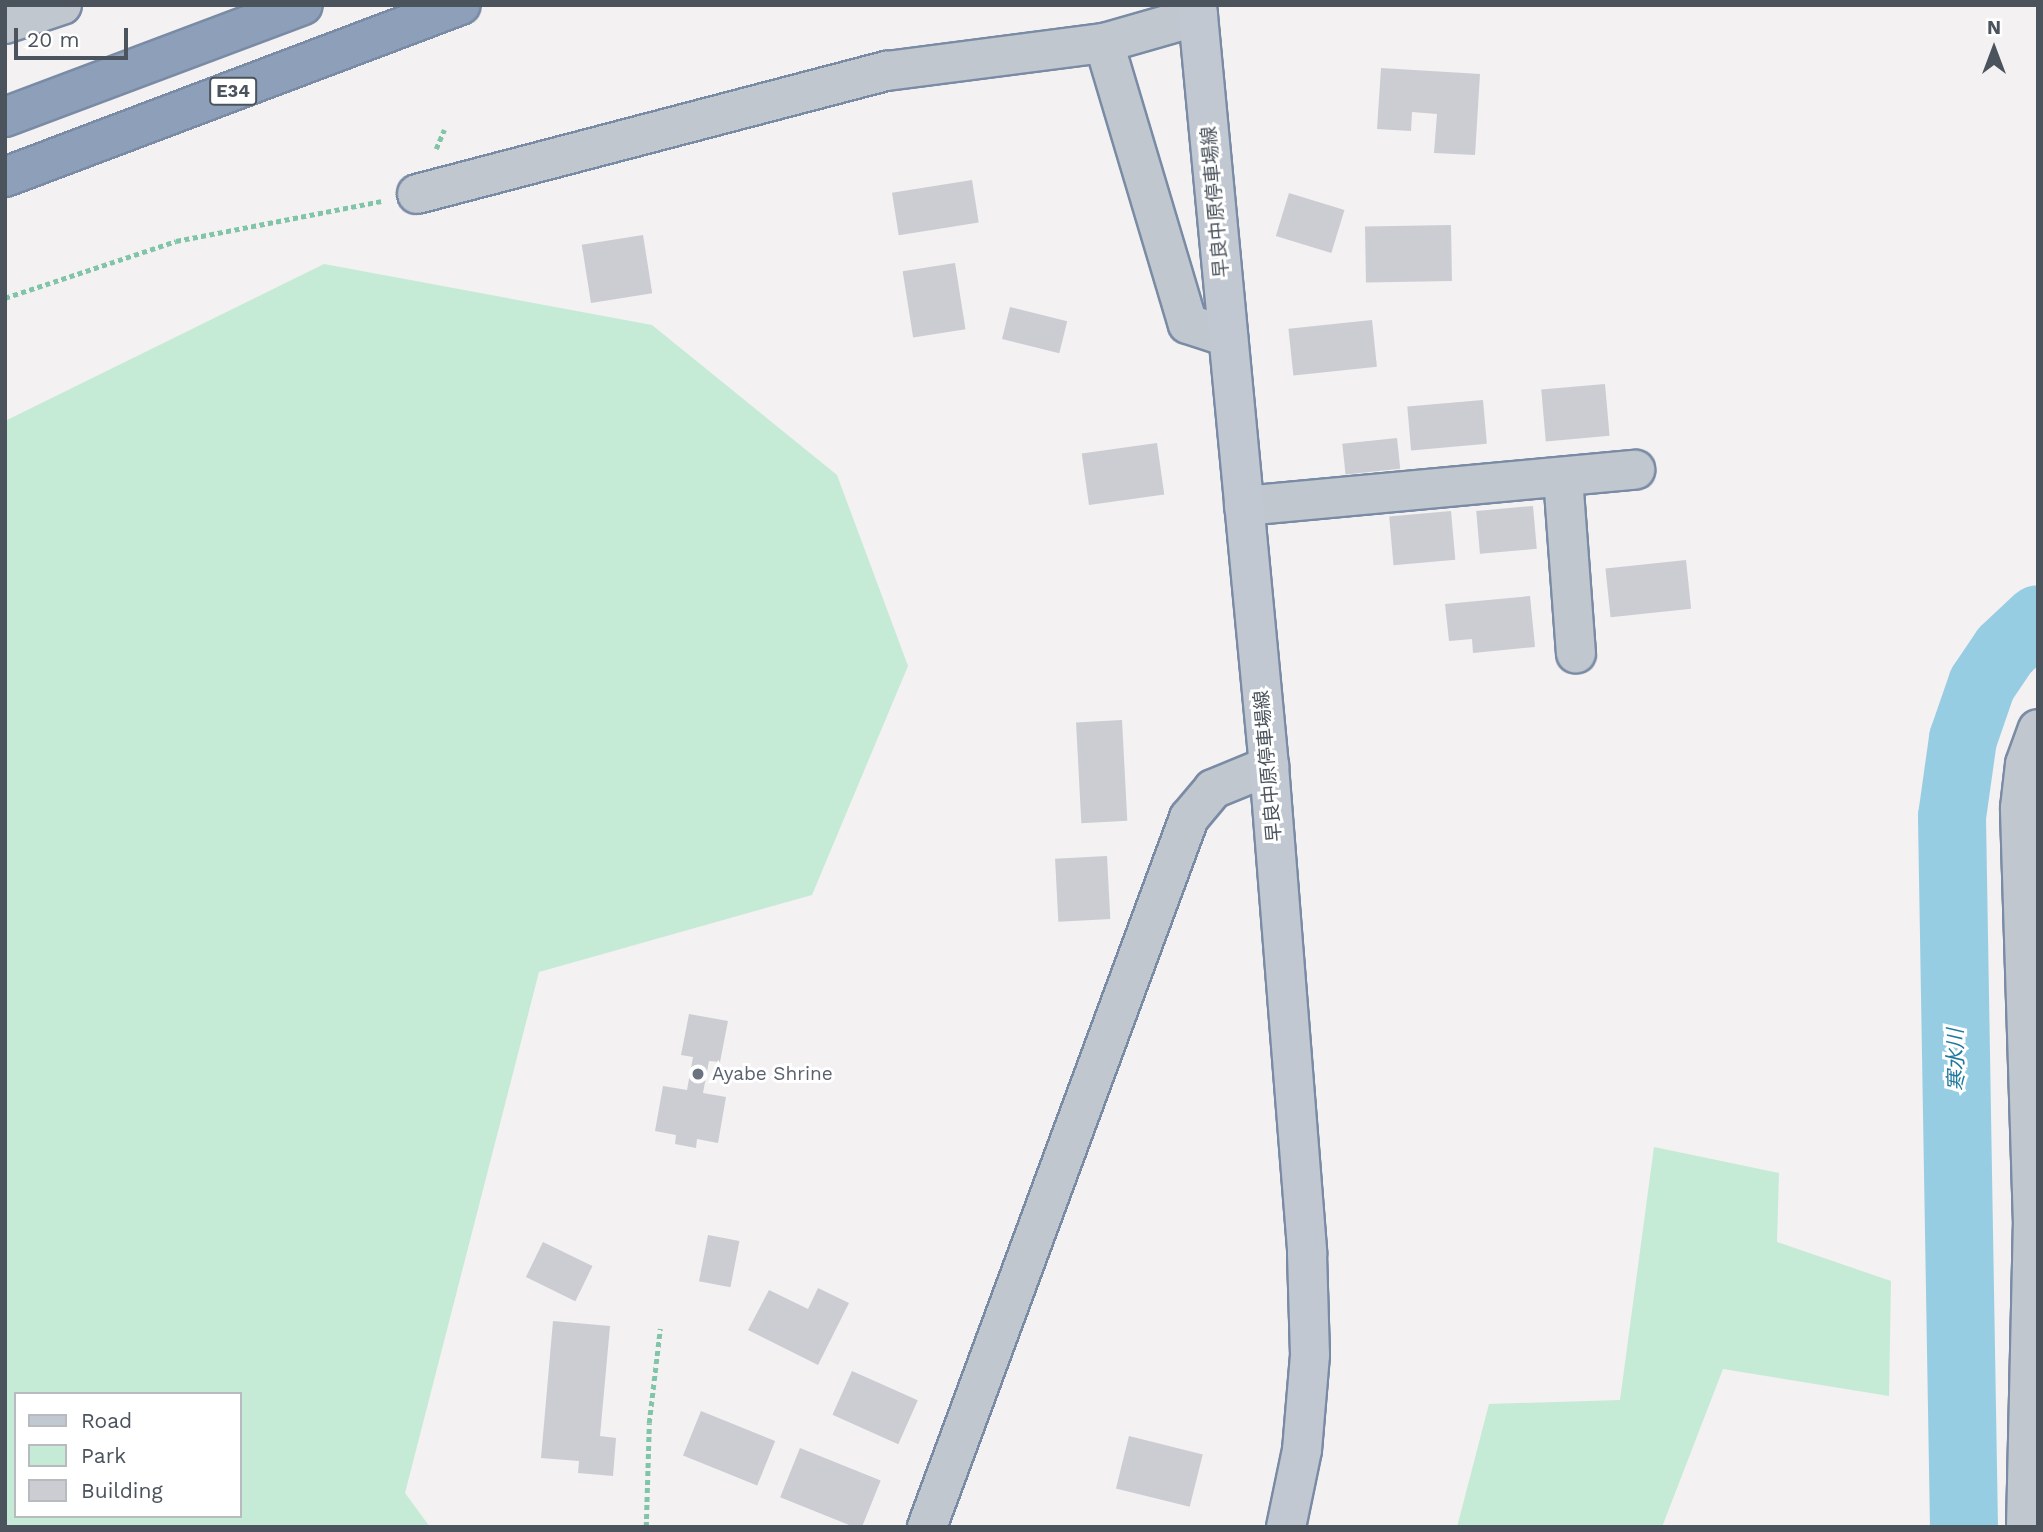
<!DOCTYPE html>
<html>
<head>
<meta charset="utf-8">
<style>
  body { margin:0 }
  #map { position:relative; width:2043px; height:1532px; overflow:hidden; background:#f3f1f1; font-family:"Work Sans","Noto Sans JP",sans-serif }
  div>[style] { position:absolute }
  .green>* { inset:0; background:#c5ebd6 }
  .river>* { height:68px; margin:-34px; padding:0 34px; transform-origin:34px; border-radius:34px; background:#97cde3 }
  .building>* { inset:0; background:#cbcdd3; transform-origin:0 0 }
  .path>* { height:4.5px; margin-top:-2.25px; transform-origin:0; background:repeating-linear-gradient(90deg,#81c5a8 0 5px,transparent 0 8.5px) }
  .roads { filter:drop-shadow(2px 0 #7a8ba5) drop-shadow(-2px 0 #7a8ba5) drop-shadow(0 2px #7a8ba5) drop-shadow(0 -2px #7a8ba5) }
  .street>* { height:38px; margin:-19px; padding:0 19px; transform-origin:19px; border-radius:19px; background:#c1c7ce }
  .secondary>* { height:38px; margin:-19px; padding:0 19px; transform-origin:19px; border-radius:19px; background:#c1c8d2 }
  .highway>* { height:38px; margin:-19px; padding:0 19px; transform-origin:19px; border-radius:19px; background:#8ea0b9 }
  .dots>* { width:19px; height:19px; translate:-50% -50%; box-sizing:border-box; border:4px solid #fff; border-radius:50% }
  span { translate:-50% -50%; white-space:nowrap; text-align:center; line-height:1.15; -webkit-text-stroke:6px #fff; paint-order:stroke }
  .shield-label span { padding:2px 5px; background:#fff; border:2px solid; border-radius:5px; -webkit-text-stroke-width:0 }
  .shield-label { font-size:18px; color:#4b535c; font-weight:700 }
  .street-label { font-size:19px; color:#4b535c }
  .worship-label { font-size:19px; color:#5b616d }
  .left { translate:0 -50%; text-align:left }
  .water-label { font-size:21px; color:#1d799d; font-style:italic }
  .frame { position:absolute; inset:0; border:7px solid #4b535c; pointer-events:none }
  .legend { position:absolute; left:14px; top:1392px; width:228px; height:126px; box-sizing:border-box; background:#fff; border:2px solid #b7babe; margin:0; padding:9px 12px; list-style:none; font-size:21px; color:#4b535c }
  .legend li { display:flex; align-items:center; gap:14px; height:35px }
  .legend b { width:35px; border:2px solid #b7babe }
  .north { position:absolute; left:1959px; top:14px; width:70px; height:70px; -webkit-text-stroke:5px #fff; paint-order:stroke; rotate:0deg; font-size:19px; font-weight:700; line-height:28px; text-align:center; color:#4b535c }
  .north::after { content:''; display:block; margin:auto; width:24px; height:32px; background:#4b535c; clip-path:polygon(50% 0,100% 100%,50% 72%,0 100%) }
  .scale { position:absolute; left:14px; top:28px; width:114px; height:32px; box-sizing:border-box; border:4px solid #4b535c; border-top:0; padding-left:9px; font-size:21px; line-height:24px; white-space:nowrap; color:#4b535c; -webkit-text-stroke:5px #fff; paint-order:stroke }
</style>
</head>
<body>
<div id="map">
  <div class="green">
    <div style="clip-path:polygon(evenodd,324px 264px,652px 325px,837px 475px,908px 666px,812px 895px,539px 972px,405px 1493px,430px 1527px,5px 1527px,5px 421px,324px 264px,16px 1394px,240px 1394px,240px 1516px,16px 1516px,16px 1394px)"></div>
    <div style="clip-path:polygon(1654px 1147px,1779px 1173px,1777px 1242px,1891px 1281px,1889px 1396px,1723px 1369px,1662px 1527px,1457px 1527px,1489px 1404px,1620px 1400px)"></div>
  </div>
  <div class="river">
    <div style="left:1964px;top:1527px;width:710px;rotate:-90.97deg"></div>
    <div style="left:1952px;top:817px;width:79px;rotate:-82deg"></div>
    <div style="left:1963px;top:739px;width:58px;rotate:-70.9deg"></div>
    <div style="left:1982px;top:684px;width:41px;rotate:-55.9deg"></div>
    <div style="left:2005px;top:650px;width:45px;rotate:-43.2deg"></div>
  </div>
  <div class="building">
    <div style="clip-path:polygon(1381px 68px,1480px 74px,1475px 155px,1434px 153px,1437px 114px,1412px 112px,1411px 131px,1377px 129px)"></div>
    <div style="left:972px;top:180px;width:43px;height:81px;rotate:81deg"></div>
    <div style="left:1289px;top:193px;width:58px;height:45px;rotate:17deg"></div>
    <div style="left:1451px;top:225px;width:56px;height:86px;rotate:89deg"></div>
    <div style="left:643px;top:235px;width:59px;height:62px;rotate:81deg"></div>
    <div style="left:955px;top:263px;width:67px;height:53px;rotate:81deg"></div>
    <div style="left:1010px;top:307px;width:59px;height:33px;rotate:14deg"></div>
    <div style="left:1372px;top:320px;width:47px;height:84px;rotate:84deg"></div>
    <div style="left:1605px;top:384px;width:52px;height:64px;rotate:85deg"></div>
    <div style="left:1483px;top:400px;width:44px;height:76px;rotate:85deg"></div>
    <div style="left:1397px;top:438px;width:31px;height:55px;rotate:84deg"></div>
    <div style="left:1157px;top:443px;width:52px;height:76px;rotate:82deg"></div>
    <div style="left:1533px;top:506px;width:43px;height:57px;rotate:85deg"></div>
    <div style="left:1451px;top:511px;width:49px;height:62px;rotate:85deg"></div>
    <div style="left:1686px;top:560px;width:49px;height:81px;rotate:84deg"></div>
    <div style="clip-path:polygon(1530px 596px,1535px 647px,1473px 653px,1472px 639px,1449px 641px,1445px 604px)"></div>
    <div style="left:1122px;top:720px;width:101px;height:46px;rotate:87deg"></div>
    <div style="left:1107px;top:856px;width:63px;height:52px;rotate:87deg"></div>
    <div style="clip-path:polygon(689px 1014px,728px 1021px,720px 1062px,709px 1061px,703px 1093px,726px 1097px,718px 1143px,697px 1139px,696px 1148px,675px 1144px,676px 1135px,655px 1131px,663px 1086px,687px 1090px,693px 1057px,681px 1055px)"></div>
    <div style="left:708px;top:1235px;width:32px;height:47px;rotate:11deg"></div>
    <div style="left:543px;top:1242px;width:55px;height:39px;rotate:26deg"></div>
    <div style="clip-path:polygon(818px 1288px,849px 1303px,818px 1365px,748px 1330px,769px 1290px,808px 1309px)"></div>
    <div style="clip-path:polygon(553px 1321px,610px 1326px,600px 1436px,616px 1438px,613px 1476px,578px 1473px,579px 1461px,541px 1458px)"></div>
    <div style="left:852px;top:1371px;width:72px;height:48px;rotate:24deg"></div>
    <div style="left:701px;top:1411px;width:80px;height:48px;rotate:22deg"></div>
    <div style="left:1129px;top:1436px;width:76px;height:54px;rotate:14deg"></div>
    <div style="left:800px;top:1448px;width:87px;height:53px;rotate:22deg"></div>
  </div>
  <div class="path">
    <div style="left:436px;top:149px;width:21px;rotate:-67deg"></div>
    <div style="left:5px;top:298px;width:180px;rotate:-18.4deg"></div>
    <div style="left:176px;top:241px;width:209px;rotate:-11deg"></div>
    <div style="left:646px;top:1527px;width:104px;rotate:-88.3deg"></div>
    <div style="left:649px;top:1423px;width:95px;rotate:-83.3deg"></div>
  </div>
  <div class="roads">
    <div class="street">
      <div style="left:5px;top:24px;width:60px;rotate:-18.4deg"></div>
      <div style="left:1104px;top:43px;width:293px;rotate:73.4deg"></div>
      <div style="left:1188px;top:324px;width:42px;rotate:18deg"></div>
      <div style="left:417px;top:194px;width:486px;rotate:-14.7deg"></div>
      <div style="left:887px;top:71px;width:219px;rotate:-7.4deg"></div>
      <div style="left:1104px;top:43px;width:98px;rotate:-16deg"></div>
      <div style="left:1563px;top:477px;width:177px;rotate:85.8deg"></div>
      <div style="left:1244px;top:506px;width:393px;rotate:-5.3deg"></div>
      <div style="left:927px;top:1527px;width:756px;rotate:-69.72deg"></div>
      <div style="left:1189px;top:818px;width:38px;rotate:-50deg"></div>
      <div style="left:1213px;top:789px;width:61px;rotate:-22.3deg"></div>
      <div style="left:2026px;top:1527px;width:302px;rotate:-88.7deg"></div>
      <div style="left:2033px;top:1225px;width:417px;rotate:-91.8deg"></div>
      <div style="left:2020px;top:808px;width:44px;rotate:-83.5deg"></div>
      <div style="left:2025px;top:764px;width:37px;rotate:-70deg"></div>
    </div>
    <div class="secondary">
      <div style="left:1197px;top:5px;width:764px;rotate:84.6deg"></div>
      <div style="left:1269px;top:766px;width:489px;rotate:85.5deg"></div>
      <div style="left:1307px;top:1254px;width:101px;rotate:88.3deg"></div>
      <div style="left:1310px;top:1355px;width:95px;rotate:94.8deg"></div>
      <div style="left:1302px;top:1450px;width:79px;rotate:101.7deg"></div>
    </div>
    <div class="highway">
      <div style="left:5px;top:117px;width:318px;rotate:-20.6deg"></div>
      <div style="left:5px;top:177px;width:487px;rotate:-20.7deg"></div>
    </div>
  </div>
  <div class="dots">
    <div style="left:698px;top:1074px;background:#6b7280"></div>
  </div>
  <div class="shield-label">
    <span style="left:233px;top:91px">E34</span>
  </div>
  <div class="street-label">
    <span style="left:1215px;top:202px;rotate:-95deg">早良中原停車場線</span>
    <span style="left:1268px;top:766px;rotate:-95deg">早良中原停車場線</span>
  </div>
  <div class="worship-label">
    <span class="left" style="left:712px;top:1074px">Ayabe Shrine</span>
  </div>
  <div class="water-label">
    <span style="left:1956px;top:1060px;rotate:-91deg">寒水川</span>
  </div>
  <div class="frame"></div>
  <ul class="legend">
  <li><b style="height:9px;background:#c1c8d2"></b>Road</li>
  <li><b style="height:19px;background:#c5ebd6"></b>Park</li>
  <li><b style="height:19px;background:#cbcdd3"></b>Building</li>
  </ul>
  <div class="north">N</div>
  <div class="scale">20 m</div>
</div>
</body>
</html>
